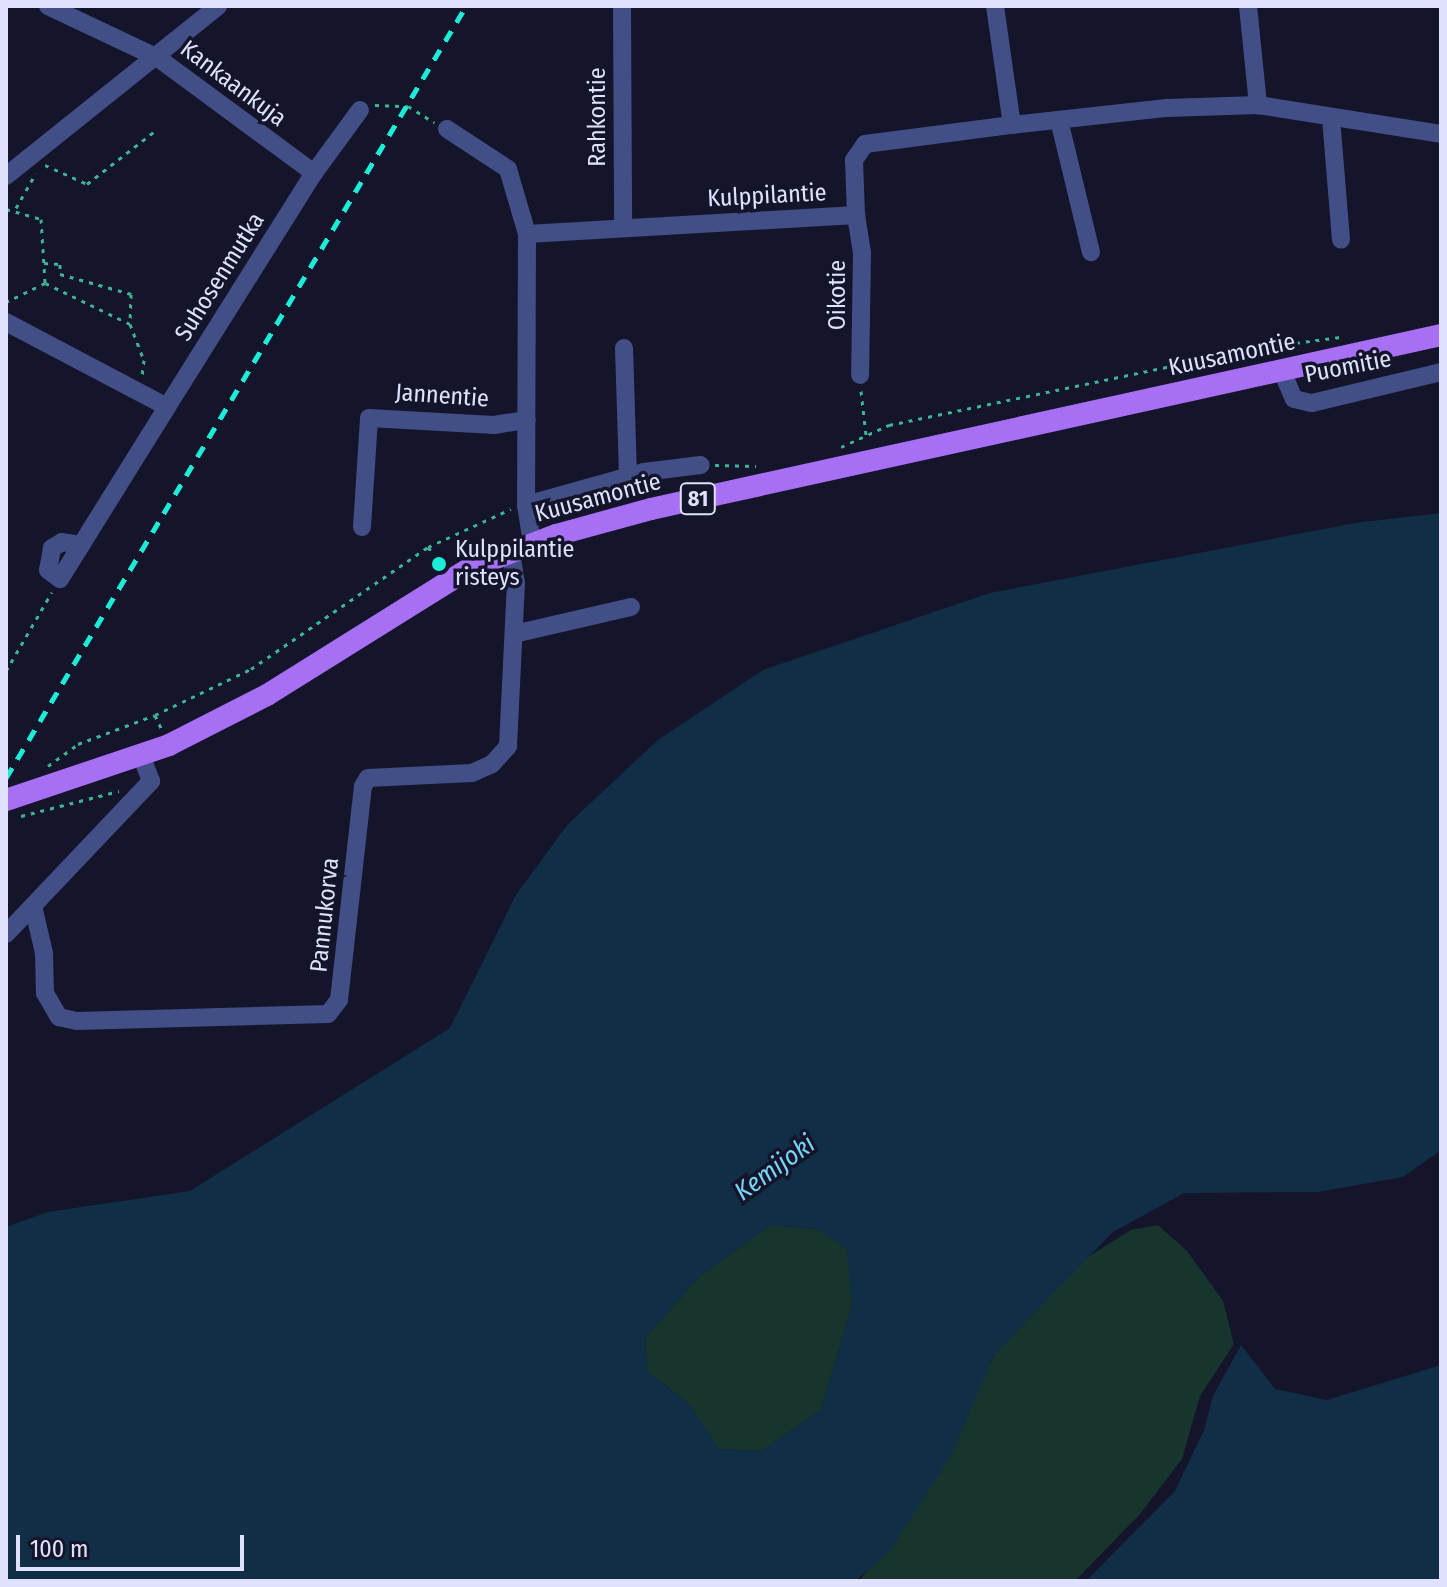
<!DOCTYPE html>
<html>
<head>
<meta charset="utf-8">
<style>
  body { margin:0 }
  #map { position:relative; width:1447px; height:1587px; overflow:hidden; background:#14142b; font-family:"Fira Sans Condensed",sans-serif }
  div>[style] { position:absolute }
  .green>* { inset:0; background:#17342d }
  .water>* { inset:0; background:#102f47 }
  .path>* { height:3px; margin-top:-1.5px; transform-origin:0; background:repeating-linear-gradient(90deg,#3bb595 0 4px,transparent 0 10px) }
  .minor>* { height:18px; margin:-9px; padding:0 9px; transform-origin:9px; border-radius:9px; background:#424e86 }
  .major>* { height:22px; margin:-11px; padding:0 11px; transform-origin:11px; border-radius:11px; background:#a76ff4 }
  .rail>* { height:5px; margin-top:-2.5px; transform-origin:0; background:repeating-linear-gradient(90deg,#1bedd8 0 12px,transparent 0 22px) }
  .dots>* { width:22px; height:22px; translate:-50% -50%; box-sizing:border-box; border:4px solid #14142b; border-radius:50% }
  span { translate:-50% -50%; white-space:nowrap; text-align:center; line-height:1.15; -webkit-text-stroke:7px #14142b; paint-order:stroke }
  .shield-label span { padding:2px 6px; background:#14142b; border:2px solid; border-radius:6px; -webkit-text-stroke-width:0 }
  .shield-label { font-size:22px; color:#e0e2fd; font-weight:700 }
  .street-label { font-size:24px; color:#e0e2fd }
  .poi-label { font-size:24px; color:#e0e2fd }
  .left { translate:0 -50%; text-align:left }
  .water-label { font-size:26px; color:#76d4f4; font-style:italic }
  .frame { position:absolute; inset:0; border:8px solid #e0e2fd; pointer-events:none }
  .scale { position:absolute; left:16px; top:1535px; width:228px; height:36px; box-sizing:border-box; border:4px solid #e0e2fd; border-top:0; padding-left:10px; font-size:24px; line-height:28px; white-space:nowrap; color:#e0e2fd; -webkit-text-stroke:6px #14142b; paint-order:stroke }
</style>
</head>
<body>
<div id="map">
  <div class="green">
    <div style="clip-path:polygon(771px 1225px,817px 1229px,848px 1249px,852px 1305px,821px 1410px,762px 1451px,719px 1449px,688px 1403px,647px 1371px,645px 1338px,701px 1275px)"></div>
    <div style="clip-path:polygon(1158px 1225px,1187px 1251px,1223px 1301px,1234px 1344px,1200px 1396px,1182px 1459px,1140px 1514px,1075px 1581px,859px 1581px,915px 1511px,1016px 1312px,1038px 1288px,1131px 1230px)"></div>
  </div>
  <div class="water">
    <div style="clip-path:polygon(evenodd,1441px 513px,1441px 1150px,1403px 1177px,1318px 1192px,1184px 1193px,1113px 1232px,993px 1356px,952px 1454px,889px 1552px,855px 1581px,6px 1581px,6px 1227px,48px 1212px,190px 1191px,450px 1028px,516px 895px,567px 825px,658px 740px,763px 670px,990px 593px,1355px 523px,1441px 513px,771px 1225px,817px 1229px,847px 1249px,852px 1305px,821px 1410px,762px 1451px,719px 1449px,688px 1403px,647px 1371px,645px 1338px,701px 1275px,771px 1225px)"></div>
    <div style="clip-path:polygon(1241px 1345px,1275px 1389px,1327px 1400px,1441px 1365px,1441px 1581px,1086px 1581px,1175px 1491px,1204px 1430px,1213px 1396px)"></div>
  </div>
  <div class="path">
    <div style="left:375px;top:105px;width:33px;rotate:2deg"></div>
    <div style="left:408px;top:106px;width:31px;rotate:32deg"></div>
    <div style="left:45px;top:165px;width:46px;rotate:24.3deg"></div>
    <div style="left:87px;top:184px;width:88px;rotate:-38deg"></div>
    <div style="left:16px;top:208px;width:40px;rotate:-60.3deg"></div>
    <div style="left:6px;top:209px;width:36px;rotate:16deg"></div>
    <div style="left:41px;top:219px;width:64px;rotate:86.4deg"></div>
    <div style="left:45px;top:283px;width:43px;rotate:154deg"></div>
    <div style="left:44px;top:263px;width:16px;rotate:4deg"></div>
    <div style="left:60px;top:264px;width:10px;rotate:90deg"></div>
    <div style="left:60px;top:274px;width:74px;rotate:15.7deg"></div>
    <div style="left:131px;top:294px;width:30px;rotate:92deg"></div>
    <div style="left:130px;top:324px;width:94px;rotate:-154.2deg"></div>
    <div style="left:130px;top:324px;width:39px;rotate:69deg"></div>
    <div style="left:144px;top:360px;width:17px;rotate:97deg"></div>
    <div style="left:861px;top:391px;width:44px;rotate:83.5deg"></div>
    <div style="left:841px;top:447px;width:53px;rotate:-24.6deg"></div>
    <div style="left:889px;top:425px;width:375px;rotate:-11.8deg"></div>
    <div style="left:1256px;top:348px;width:85px;rotate:-7.5deg"></div>
    <div style="left:715px;top:465px;width:41px;rotate:1.4deg"></div>
    <div style="left:428px;top:547px;width:20px;rotate:53deg"></div>
    <div style="left:6px;top:671px;width:91px;rotate:-59.8deg"></div>
    <div style="left:155px;top:715px;width:17px;rotate:65deg"></div>
    <div style="left:48px;top:766px;width:37px;rotate:-36deg"></div>
    <div style="left:78px;top:744px;width:82px;rotate:-20.6deg"></div>
    <div style="left:155px;top:715px;width:106px;rotate:-25.6deg"></div>
    <div style="left:251px;top:669px;width:215px;rotate:-34.6deg"></div>
    <div style="left:428px;top:547px;width:91px;rotate:-24.6deg"></div>
    <div style="left:21px;top:816px;width:101px;rotate:-14.3deg"></div>
  </div>
  <div class="minor">
    <div style="left:48px;top:6px;width:122px;rotate:25.3deg"></div>
    <div style="left:158px;top:58px;width:194px;rotate:36.4deg"></div>
    <div style="left:314px;top:173px;width:78px;rotate:-53.9deg"></div>
    <div style="left:622px;top:6px;width:222px;rotate:89.7deg"></div>
    <div style="left:995px;top:6px;width:120px;rotate:81.9deg"></div>
    <div style="left:1248px;top:6px;width:100px;rotate:84.2deg"></div>
    <div style="left:1331px;top:118px;width:122px;rotate:85.3deg"></div>
    <div style="left:1059px;top:120px;width:136px;rotate:76.4deg"></div>
    <div style="left:447px;top:129px;width:73px;rotate:33.3deg"></div>
    <div style="left:508px;top:169px;width:68px;rotate:73.7deg"></div>
    <div style="left:527px;top:234px;width:271px;rotate:90.2deg"></div>
    <div style="left:526px;top:505px;width:38px;rotate:81deg"></div>
    <div style="left:6px;top:176px;width:272px;rotate:-38.7deg"></div>
    <div style="left:856px;top:215px;width:38px;rotate:81deg"></div>
    <div style="left:862px;top:253px;width:122px;rotate:90.9deg"></div>
    <div style="left:527px;top:234px;width:330px;rotate:-3.3deg"></div>
    <div style="left:856px;top:215px;width:55px;rotate:-92.1deg"></div>
    <div style="left:854px;top:160px;width:19px;rotate:-55deg"></div>
    <div style="left:865px;top:144px;width:148px;rotate:-7.4deg"></div>
    <div style="left:1012px;top:125px;width:156px;rotate:-6.3deg"></div>
    <div style="left:1167px;top:108px;width:91px;rotate:-1.9deg"></div>
    <div style="left:1258px;top:105px;width:185px;rotate:9deg"></div>
    <div style="left:6px;top:322px;width:182px;rotate:27.8deg"></div>
    <div style="left:167px;top:407px;width:276px;rotate:-57.9deg"></div>
    <div style="left:624px;top:348px;width:129px;rotate:88.2deg"></div>
    <div style="left:1282px;top:371px;width:30px;rotate:67deg"></div>
    <div style="left:1294px;top:399px;width:18px;rotate:13deg"></div>
    <div style="left:1312px;top:403px;width:133px;rotate:-13.5deg"></div>
    <div style="left:526px;top:505px;width:123px;rotate:-15.6deg"></div>
    <div style="left:644px;top:472px;width:57px;rotate:-7deg"></div>
    <div style="left:362px;top:527px;width:109px;rotate:-86.3deg"></div>
    <div style="left:369px;top:418px;width:125px;rotate:3.2deg"></div>
    <div style="left:494px;top:425px;width:33px;rotate:-9deg"></div>
    <div style="left:81px;top:545px;width:19px;rotate:-171deg"></div>
    <div style="left:62px;top:542px;width:12px;rotate:149deg"></div>
    <div style="left:52px;top:548px;width:22px;rotate:100deg"></div>
    <div style="left:48px;top:570px;width:15px;rotate:37deg"></div>
    <div style="left:60px;top:579px;width:203px;rotate:-58.1deg"></div>
    <div style="left:514px;top:634px;width:120px;rotate:-13deg"></div>
    <div style="left:33px;top:906px;width:48px;rotate:76.8deg"></div>
    <div style="left:44px;top:953px;width:40px;rotate:88.6deg"></div>
    <div style="left:45px;top:993px;width:28px;rotate:60deg"></div>
    <div style="left:59px;top:1017px;width:18px;rotate:13deg"></div>
    <div style="left:77px;top:1021px;width:251px;rotate:-1.6deg"></div>
    <div style="left:328px;top:1014px;width:18px;rotate:-52deg"></div>
    <div style="left:339px;top:1000px;width:215px;rotate:-83.6deg"></div>
    <div style="left:363px;top:786px;width:9px;rotate:-58deg"></div>
    <div style="left:368px;top:778px;width:104px;rotate:-2.8deg"></div>
    <div style="left:472px;top:773px;width:22px;rotate:-24deg"></div>
    <div style="left:492px;top:764px;width:24px;rotate:-48deg"></div>
    <div style="left:508px;top:746px;width:162px;rotate:-87.2deg"></div>
    <div style="left:516px;top:584px;width:33px;rotate:-99deg"></div>
    <div style="left:6px;top:934px;width:211px;rotate:-46.5deg"></div>
    <div style="left:151px;top:781px;width:26px;rotate:-111deg"></div>
  </div>
  <div class="major">
    <div style="left:6px;top:800px;width:172px;rotate:-18.6deg"></div>
    <div style="left:169px;top:745px;width:110px;rotate:-27deg"></div>
    <div style="left:267px;top:695px;width:239px;rotate:-32deg"></div>
    <div style="left:470px;top:568px;width:92px;rotate:-21deg"></div>
    <div style="left:556px;top:535px;width:98px;rotate:-15.3deg"></div>
    <div style="left:651px;top:509px;width:809px;rotate:-12.42deg"></div>
  </div>
  <div class="rail">
    <div style="left:6px;top:778px;width:899px;rotate:-59.21deg"></div>
  </div>
  <div class="dots">
    <div style="left:439px;top:564px;background:#1bedd8"></div>
  </div>
  <div class="shield-label">
    <span style="left:698px;top:499px">81</span>
  </div>
  <div class="street-label">
    <span style="left:233px;top:84px;rotate:37deg">Kankaankuja</span>
    <span style="left:598px;top:117px;rotate:-90deg">Rahkontie</span>
    <span style="left:767px;top:196px;rotate:-3deg">Kulppilantie</span>
    <span style="left:220px;top:277px;rotate:-58deg">Suhosenmutka</span>
    <span style="left:838px;top:295px;rotate:-90deg">Oikotie</span>
    <span style="left:1232px;top:355px;rotate:-12deg">Kuusamontie</span>
    <span style="left:1348px;top:367px;rotate:-11deg">Puomitie</span>
    <span style="left:442px;top:396px;rotate:4deg">Jannentie</span>
    <span style="left:598px;top:498px;rotate:-15deg">Kuusamontie</span>
    <span style="left:325px;top:915px;rotate:-84deg">Pannukorva</span>
  </div>
  <div class="poi-label">
    <span class="left" style="left:455px;top:564px">Kulppilantie<br>risteys</span>
  </div>
  <div class="water-label">
    <span style="left:775px;top:1168px;rotate:-36deg">Kemijoki</span>
  </div>
  <div class="frame"></div>
  <div class="scale">100 m</div>
</div>
</body>
</html>
